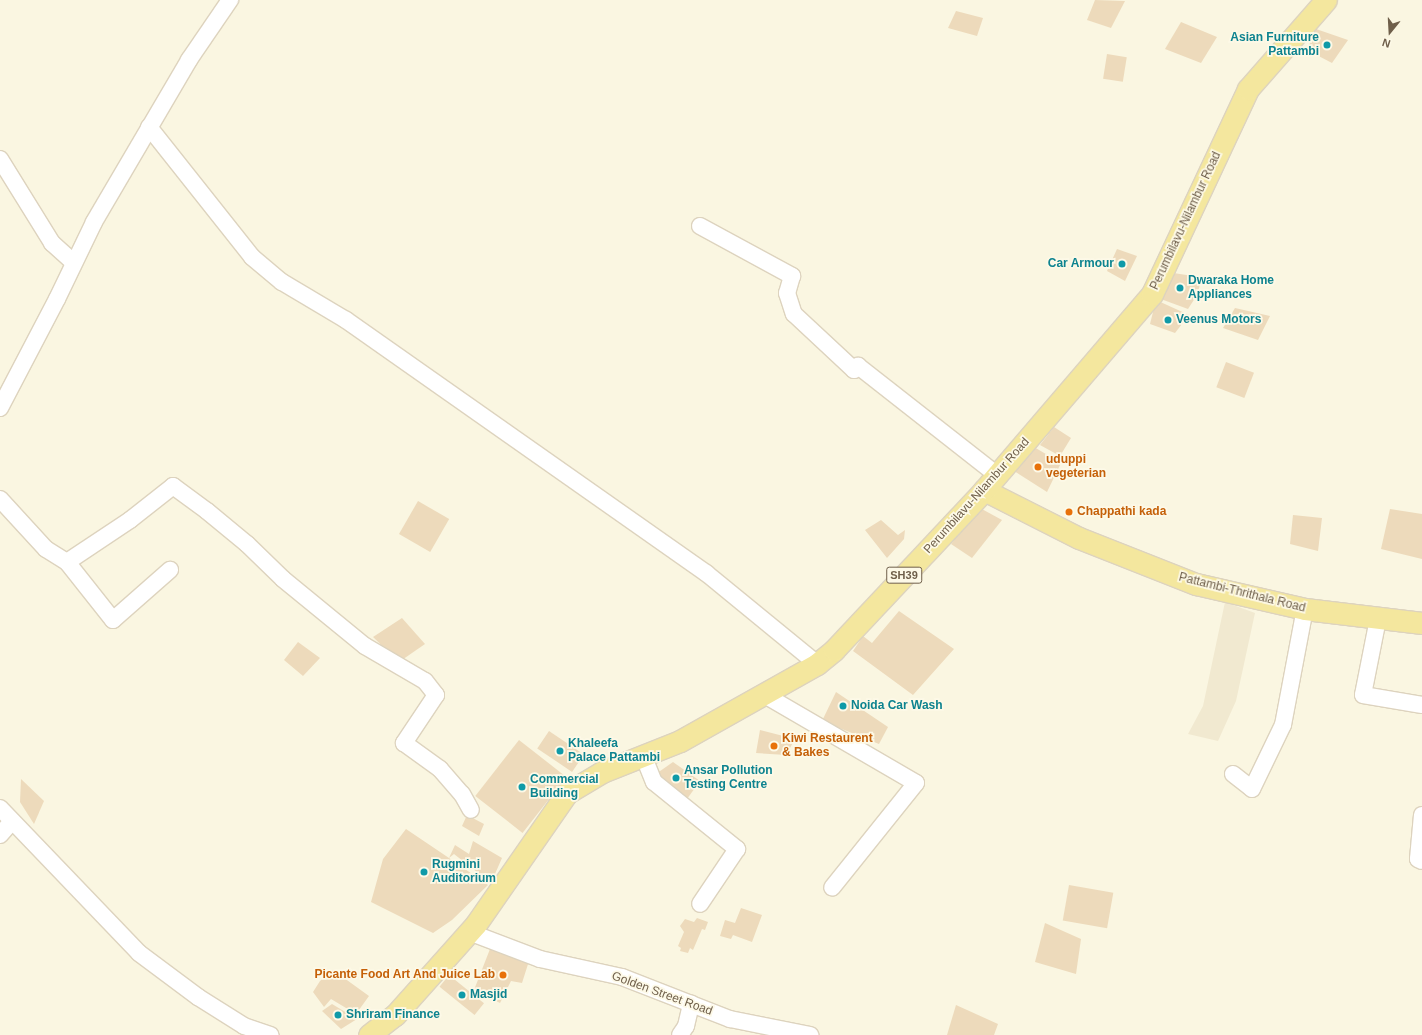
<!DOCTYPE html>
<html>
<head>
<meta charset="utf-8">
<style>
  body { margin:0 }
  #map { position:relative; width:1422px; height:1035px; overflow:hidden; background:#faf6e1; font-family:Arial,sans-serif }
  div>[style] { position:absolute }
  .residential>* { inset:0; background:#f1e9d0 }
  .building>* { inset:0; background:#eddabb; transform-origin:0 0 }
  .roads { filter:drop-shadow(1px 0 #ddd3be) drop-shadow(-1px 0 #ddd3be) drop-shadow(0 1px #ddd3be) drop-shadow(0 -1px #ddd3be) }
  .minor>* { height:16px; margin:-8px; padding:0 8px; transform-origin:8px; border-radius:8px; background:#fff }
  .major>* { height:21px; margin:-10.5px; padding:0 10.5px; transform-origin:10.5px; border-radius:10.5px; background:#f4e79e }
  .dots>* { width:11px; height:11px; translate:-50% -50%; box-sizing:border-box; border:2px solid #fdf9e7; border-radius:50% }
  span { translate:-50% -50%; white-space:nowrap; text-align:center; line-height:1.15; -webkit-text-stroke:3.5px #fdf9e7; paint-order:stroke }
  .shield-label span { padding:1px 3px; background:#fdf9e7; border:1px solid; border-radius:3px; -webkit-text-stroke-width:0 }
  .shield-label { font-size:11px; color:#6f5f4a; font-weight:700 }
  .culture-label { font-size:12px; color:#0d838f; font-weight:700 }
  .right { translate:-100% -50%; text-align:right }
  .left { translate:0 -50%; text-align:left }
  .street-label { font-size:12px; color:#6f5f4a }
  .food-label { font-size:12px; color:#c56008; font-weight:700 }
  .north { position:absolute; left:1370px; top:12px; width:40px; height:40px; -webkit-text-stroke:3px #fdf9e7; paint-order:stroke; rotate:198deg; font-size:11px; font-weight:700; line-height:16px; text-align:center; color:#6f5f4a }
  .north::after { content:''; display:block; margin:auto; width:14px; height:18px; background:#6f5f4a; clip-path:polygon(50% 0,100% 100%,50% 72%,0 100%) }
</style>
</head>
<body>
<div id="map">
  <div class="residential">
    <div style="clip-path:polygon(1225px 602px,1255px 613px,1236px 701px,1218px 741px,1188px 734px,1203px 706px)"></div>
  </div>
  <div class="building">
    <div style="clip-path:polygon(1095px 0,1125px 1px,1111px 28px,1087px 20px)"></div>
    <div style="clip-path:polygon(956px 11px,983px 18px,977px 36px,948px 28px)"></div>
    <div style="clip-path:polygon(1181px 22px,1217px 37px,1201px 63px,1165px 49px)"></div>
    <div style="clip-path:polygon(1316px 29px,1348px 40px,1332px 63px,1307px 50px)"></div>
    <div style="left:1107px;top:54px;width:20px;height:25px;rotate:9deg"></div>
    <div style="clip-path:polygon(1117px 249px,1137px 256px,1125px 281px,1107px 271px)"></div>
    <div style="clip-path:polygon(1167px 272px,1193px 276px,1201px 281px,1197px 295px,1188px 309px,1158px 298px)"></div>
    <div style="clip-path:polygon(1156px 300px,1189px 315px,1175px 333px,1150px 324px)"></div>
    <div style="clip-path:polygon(1235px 308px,1270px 316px,1258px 340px,1223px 328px)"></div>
    <div style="left:1226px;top:362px;width:30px;height:27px;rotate:21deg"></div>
    <div style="clip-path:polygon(1054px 427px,1071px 438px,1060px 456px,1040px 445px)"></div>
    <div style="clip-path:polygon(1034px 447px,1061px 463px,1047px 492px,1014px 471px)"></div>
    <div style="left:418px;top:501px;width:36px;height:38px;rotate:30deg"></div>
    <div style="clip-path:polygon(980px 508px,1002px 520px,972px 558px,951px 544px)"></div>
    <div style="clip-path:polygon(1390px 509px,1422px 514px,1422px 559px,1381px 549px)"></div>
    <div style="clip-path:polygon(1293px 515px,1322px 518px,1318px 551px,1290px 544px)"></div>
    <div style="clip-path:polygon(881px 520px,898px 535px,905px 530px,904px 539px,887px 558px,865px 530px)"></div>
    <div style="clip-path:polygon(899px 611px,954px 649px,913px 695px,853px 651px,863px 636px,872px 643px)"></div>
    <div style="clip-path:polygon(402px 618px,425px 644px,399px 662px,373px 637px)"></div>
    <div style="clip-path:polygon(298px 642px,320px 658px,303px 676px,284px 660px)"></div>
    <div style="clip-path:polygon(836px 692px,888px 727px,879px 744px,822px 721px)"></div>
    <div style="clip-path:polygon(760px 730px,795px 739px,786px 755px,756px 753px)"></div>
    <div style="left:549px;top:731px;width:42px;height:21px;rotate:34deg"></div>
    <div style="left:519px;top:740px;width:60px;height:71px;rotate:38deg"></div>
    <div style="clip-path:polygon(673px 762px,700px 781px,687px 799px,653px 776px)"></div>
    <div style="clip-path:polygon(21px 779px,44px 801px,34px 824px,20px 802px)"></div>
    <div style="clip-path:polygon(467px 815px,484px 824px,479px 836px,462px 826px)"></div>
    <div style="clip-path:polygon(406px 829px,449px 858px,455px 845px,469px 854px,473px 841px,502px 858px,491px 883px,454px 854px,449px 858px,488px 885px,452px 920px,433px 933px,371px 902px,383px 859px)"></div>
    <div style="left:1069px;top:885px;width:45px;height:36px;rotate:10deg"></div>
    <div style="clip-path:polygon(741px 908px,762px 915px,752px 942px,733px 935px,731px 939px,720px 936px,725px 920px,735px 923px)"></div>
    <div style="clip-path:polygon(697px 918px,708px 922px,705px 930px,702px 929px,693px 950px,690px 948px,688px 953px,680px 951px,681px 948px,678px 946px,684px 932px,680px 926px,685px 919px,694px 922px)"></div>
    <div style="clip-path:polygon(1045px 923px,1081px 939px,1076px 974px,1035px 962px)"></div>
    <div style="clip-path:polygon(490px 949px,529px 961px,522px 983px,511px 981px,500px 1003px,474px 990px)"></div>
    <div style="clip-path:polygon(333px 970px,369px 996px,356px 1014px,331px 999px,324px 1007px,313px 992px,320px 981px)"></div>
    <div style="left:449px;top:975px;width:45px;height:15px;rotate:39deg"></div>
    <div style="clip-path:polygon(332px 1004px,357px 1019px,341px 1029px,322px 1011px)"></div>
    <div style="clip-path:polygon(956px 1005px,998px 1024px,994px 1035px,947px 1035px)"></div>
  </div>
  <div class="roads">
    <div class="minor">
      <div style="left:149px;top:127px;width:166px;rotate:51.6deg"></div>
      <div style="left:252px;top:257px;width:39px;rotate:40deg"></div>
      <div style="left:282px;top:282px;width:74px;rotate:30.7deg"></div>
      <div style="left:346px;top:320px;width:440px;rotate:35.1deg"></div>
      <div style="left:706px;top:573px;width:144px;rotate:39.3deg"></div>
      <div style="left:0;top:159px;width:99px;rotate:58.2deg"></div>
      <div style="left:52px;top:243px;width:28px;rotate:42deg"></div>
      <div style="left:700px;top:226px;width:105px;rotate:28.5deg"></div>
      <div style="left:792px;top:276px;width:18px;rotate:106deg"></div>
      <div style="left:787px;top:293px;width:22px;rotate:72deg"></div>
      <div style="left:794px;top:314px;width:82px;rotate:43deg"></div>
      <div style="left:854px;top:370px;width:6px;rotate:-45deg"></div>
      <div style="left:858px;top:366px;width:177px;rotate:38.1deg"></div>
      <div style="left:0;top:408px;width:123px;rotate:-62.4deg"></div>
      <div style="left:57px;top:299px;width:85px;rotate:-64.3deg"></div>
      <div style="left:94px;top:222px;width:188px;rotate:-59.6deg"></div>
      <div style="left:189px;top:60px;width:73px;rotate:-55.7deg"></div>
      <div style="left:0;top:499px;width:68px;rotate:47.4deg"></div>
      <div style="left:46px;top:549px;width:25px;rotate:32deg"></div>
      <div style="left:67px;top:562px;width:76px;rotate:-33.7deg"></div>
      <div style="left:130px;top:520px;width:55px;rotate:-38.3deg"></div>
      <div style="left:173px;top:486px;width:42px;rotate:36.3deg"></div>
      <div style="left:207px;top:511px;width:52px;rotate:39.5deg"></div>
      <div style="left:247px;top:544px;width:50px;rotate:44.2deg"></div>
      <div style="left:283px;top:579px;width:106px;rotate:39.3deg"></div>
      <div style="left:365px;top:646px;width:69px;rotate:30.3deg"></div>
      <div style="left:425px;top:681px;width:18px;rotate:52deg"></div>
      <div style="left:436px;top:695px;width:58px;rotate:123.7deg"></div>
      <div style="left:404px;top:743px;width:44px;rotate:35.8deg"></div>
      <div style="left:440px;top:769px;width:33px;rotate:49deg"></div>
      <div style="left:462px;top:794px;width:18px;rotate:61deg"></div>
      <div style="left:67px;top:562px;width:74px;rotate:51.6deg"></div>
      <div style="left:113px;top:620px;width:76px;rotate:-41.3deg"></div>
      <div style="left:1378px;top:619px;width:77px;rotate:101.2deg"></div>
      <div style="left:1363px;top:695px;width:60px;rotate:9.6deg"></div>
      <div style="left:763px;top:694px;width:177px;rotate:30.2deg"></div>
      <div style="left:916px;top:783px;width:134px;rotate:128.7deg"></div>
      <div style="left:643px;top:755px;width:29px;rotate:68deg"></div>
      <div style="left:654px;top:782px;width:107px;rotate:38.9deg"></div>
      <div style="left:737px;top:849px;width:66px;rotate:123.9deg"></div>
      <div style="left:1233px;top:774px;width:24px;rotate:38deg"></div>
      <div style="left:1252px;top:789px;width:71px;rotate:-64.2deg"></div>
      <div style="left:1283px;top:725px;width:118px;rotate:-79.3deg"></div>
      <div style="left:0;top:808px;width:201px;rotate:46.2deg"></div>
      <div style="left:139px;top:953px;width:74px;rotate:36.7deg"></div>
      <div style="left:198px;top:997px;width:54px;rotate:32.2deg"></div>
      <div style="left:244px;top:1026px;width:28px;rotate:19deg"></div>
      <div style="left:1422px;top:815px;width:44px;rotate:95.2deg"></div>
      <div style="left:1418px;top:859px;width:4px;rotate:27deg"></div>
      <div style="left:0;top:835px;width:18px;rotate:-49deg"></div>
      <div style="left:469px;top:932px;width:76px;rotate:20.8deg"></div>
      <div style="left:540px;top:959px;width:84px;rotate:12.4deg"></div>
      <div style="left:622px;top:977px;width:116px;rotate:21.3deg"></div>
      <div style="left:730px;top:1019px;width:82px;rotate:11.3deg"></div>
      <div style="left:680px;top:1035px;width:11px;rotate:-56deg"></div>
      <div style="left:686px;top:1026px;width:23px;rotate:-77deg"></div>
    </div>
    <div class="major">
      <div style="left:984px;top:490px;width:106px;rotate:26.8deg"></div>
      <div style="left:1079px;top:538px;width:126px;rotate:21.5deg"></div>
      <div style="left:1196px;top:584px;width:112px;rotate:12.9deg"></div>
      <div style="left:1305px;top:609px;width:118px;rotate:6.8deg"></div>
      <div style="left:369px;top:1035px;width:33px;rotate:-38deg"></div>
      <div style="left:395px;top:1015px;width:122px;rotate:-48.3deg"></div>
      <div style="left:476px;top:924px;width:160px;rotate:-55.2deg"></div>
      <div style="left:567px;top:793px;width:41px;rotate:-31deg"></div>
      <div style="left:602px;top:772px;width:84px;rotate:-21.7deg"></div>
      <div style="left:680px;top:741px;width:157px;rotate:-29.3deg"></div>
      <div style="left:817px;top:664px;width:22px;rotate:-39deg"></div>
      <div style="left:834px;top:650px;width:219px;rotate:-46.8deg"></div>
      <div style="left:984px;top:490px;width:258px;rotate:-49.4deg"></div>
      <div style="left:1152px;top:294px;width:226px;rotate:-64.9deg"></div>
      <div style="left:1248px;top:89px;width:118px;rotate:-48.8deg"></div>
    </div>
  </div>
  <div class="dots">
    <div style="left:1327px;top:45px;background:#0f9aa8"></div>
    <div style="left:1122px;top:264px;background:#0f9aa8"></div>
    <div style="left:1180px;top:288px;background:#0f9aa8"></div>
    <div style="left:1168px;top:320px;background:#0f9aa8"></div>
    <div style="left:1038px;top:467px;background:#e8710a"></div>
    <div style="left:1069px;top:512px;background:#e8710a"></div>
    <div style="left:843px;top:706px;background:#0f9aa8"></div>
    <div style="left:774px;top:746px;background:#e8710a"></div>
    <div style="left:560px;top:751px;background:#0f9aa8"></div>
    <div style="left:676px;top:778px;background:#0f9aa8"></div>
    <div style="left:522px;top:787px;background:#0f9aa8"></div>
    <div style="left:424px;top:872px;background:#0f9aa8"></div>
    <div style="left:503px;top:975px;background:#e8710a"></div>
    <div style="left:462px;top:995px;background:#0f9aa8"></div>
    <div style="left:338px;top:1015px;background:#0f9aa8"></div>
  </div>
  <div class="shield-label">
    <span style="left:904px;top:575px">SH39</span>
  </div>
  <div class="culture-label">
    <span class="right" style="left:1319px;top:45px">Asian Furniture<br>Pattambi</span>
    <span class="right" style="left:1114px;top:264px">Car Armour</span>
    <span class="left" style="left:1188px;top:288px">Dwaraka Home<br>Appliances</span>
    <span class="left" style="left:1176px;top:320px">Veenus Motors</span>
    <span class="left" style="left:851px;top:706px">Noida Car Wash</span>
    <span class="left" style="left:568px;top:751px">Khaleefa<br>Palace Pattambi</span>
    <span class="left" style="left:684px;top:778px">Ansar Pollution<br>Testing Centre</span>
    <span class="left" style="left:530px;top:787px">Commercial<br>Building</span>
    <span class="left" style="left:432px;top:872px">Rugmini<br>Auditorium</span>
    <span class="left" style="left:470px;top:995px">Masjid</span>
    <span class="left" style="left:346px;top:1015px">Shriram Finance</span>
  </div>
  <div class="street-label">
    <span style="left:1186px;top:221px;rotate:-65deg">Perumbilavu-Nilambur Road</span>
    <span style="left:977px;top:496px;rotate:-48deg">Perumbilavu-Nilambur Road</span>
    <span style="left:1242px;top:593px;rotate:14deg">Pattambi-Thrithala Road</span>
    <span style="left:662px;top:994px;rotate:20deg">Golden Street Road</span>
  </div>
  <div class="food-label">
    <span class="left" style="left:1046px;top:467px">uduppi<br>vegeterian</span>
    <span class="left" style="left:1077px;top:512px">Chappathi kada</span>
    <span class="left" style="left:782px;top:746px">Kiwi Restaurent<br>&amp; Bakes</span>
    <span class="right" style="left:495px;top:975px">Picante Food Art And Juice Lab</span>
  </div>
  <div class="north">N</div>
</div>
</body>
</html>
